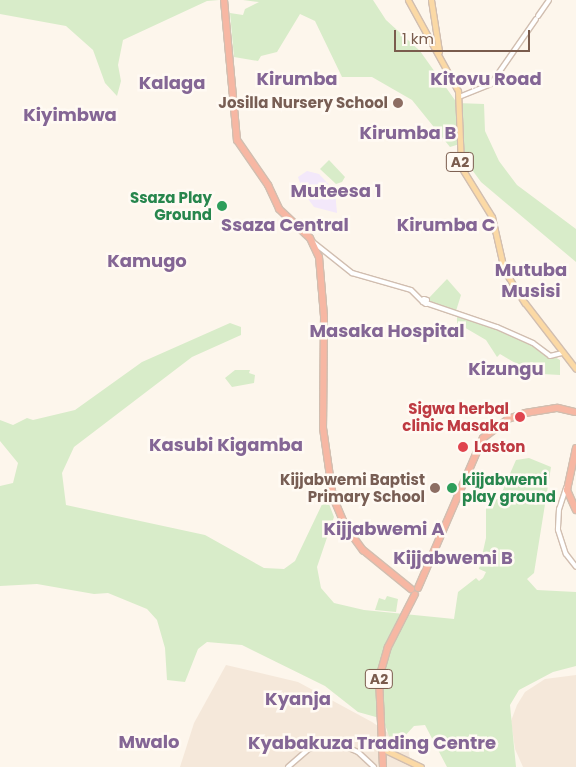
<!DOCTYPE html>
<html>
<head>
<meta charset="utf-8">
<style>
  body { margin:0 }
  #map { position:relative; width:576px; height:767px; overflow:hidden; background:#fdf6ec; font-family:Poppins,sans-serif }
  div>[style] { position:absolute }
  .residential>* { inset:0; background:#f5e8da }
  .education>* { inset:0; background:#f3e8fa }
  .green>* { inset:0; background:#d8ecc9 }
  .roads { filter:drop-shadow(1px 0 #d1beb0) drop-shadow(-1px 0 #d1beb0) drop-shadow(0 1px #d1beb0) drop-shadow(0 -1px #d1beb0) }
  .minor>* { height:4px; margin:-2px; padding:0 2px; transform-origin:2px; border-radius:2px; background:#fff }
  .major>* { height:5px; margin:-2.5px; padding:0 2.5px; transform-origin:2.5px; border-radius:2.5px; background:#fbd9a5 }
  .highway>* { height:6px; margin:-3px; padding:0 3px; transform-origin:3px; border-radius:3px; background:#f7b7a3 }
  .dots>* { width:14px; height:14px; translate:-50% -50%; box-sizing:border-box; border:2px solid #fffaf3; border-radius:50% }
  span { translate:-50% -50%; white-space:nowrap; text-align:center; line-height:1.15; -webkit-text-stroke:5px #fffaf3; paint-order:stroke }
  .shield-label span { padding:1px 4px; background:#fffaf3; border:1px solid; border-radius:4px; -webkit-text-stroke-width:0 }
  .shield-label { font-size:14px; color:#7a5c4d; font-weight:700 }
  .education-label { font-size:15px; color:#785e54; font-weight:700 }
  .right { translate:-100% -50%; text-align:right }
  .leisure-label { font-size:15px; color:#27864d; font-weight:700 }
  .left { translate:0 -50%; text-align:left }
  .health-label { font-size:15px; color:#be3a42; font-weight:700 }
  .quarter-label { font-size:18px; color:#846695; font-weight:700 }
  .scale { position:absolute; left:394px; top:30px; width:136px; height:22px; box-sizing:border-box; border:2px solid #7a5c4d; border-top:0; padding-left:6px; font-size:15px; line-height:18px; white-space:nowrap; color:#7a5c4d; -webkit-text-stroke:4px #fffaf3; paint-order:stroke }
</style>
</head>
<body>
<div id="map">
  <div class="residential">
    <div style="clip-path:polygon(226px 665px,298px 682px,372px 722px,408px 746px,411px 767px,180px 767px,194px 723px)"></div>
    <div style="clip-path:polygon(576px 675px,576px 767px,523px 767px,515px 749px,511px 721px,517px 705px,525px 692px,545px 679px)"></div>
  </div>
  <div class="education">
    <div style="clip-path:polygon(307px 171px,319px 174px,335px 191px,337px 213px,314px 207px,303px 192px,298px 177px)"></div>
  </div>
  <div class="green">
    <div style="clip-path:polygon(0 0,219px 0,207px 1px,123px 40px,118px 65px,121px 81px,117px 96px,105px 83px,93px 50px,66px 26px,0 14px)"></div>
    <div style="clip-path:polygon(243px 0,373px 0,386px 20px,420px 51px,457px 103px,484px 104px,485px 131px,499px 161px,517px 185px,576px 229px,576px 262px,481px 182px,467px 163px,463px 143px,450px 147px,412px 100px,372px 77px,342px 77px,315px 21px,300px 14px,277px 52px,261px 56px,258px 61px,234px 57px,230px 13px,243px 15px,245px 9px,259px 2px)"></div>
    <div style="clip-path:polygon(329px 160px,345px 177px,342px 182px,336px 184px,320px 169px)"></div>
    <div style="clip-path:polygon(447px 279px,461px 295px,456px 311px,427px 300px)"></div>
    <div style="clip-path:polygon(457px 313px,537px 347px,560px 360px,560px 375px,542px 374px,542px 368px,517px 364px,500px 354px,497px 357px,486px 340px,457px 323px)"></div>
    <div style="clip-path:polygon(230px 323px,241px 327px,241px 335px,192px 357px,74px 447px,62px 473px,66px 505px,205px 535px,264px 568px,284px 569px,295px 561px,326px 496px,334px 517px,317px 567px,321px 588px,334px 603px,364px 610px,454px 619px,458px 592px,476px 578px,479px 581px,483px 578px,486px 572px,479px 569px,486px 538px,486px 500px,499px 499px,516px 460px,529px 458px,551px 467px,534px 573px,527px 579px,537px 590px,576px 592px,576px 666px,553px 672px,519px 690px,510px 705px,516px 767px,447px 767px,425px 725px,414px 726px,402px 739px,389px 736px,383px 719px,358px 712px,325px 686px,242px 645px,207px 642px,198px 649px,185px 682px,167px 680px,165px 648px,157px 620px,147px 609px,108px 593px,94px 594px,37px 584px,0 586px,0 486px,13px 483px,18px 463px,0 441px,0 420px,13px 425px,27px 418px,33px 420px,75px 410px,142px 362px)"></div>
    <div style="clip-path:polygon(235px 370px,250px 370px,249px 373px,255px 375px,254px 383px,232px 387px,225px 378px)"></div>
    <div style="clip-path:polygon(387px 596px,398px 599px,396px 612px,375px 610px,379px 598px,385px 600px)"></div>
  </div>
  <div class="roads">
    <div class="minor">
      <div style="left:538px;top:16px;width:19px;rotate:-55deg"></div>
      <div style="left:459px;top:97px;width:35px;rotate:-22deg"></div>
      <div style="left:491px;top:84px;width:79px;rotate:-55.3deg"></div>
      <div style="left:313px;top:242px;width:50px;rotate:38.5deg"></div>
      <div style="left:352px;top:273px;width:61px;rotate:16.1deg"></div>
      <div style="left:411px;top:290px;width:17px;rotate:45deg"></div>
      <div style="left:424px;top:299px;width:3px;rotate:18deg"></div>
      <div style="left:427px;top:300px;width:4px;rotate:104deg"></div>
      <div style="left:426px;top:304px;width:4px;rotate:-146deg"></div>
      <div style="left:423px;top:302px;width:3px;rotate:-72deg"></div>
      <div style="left:426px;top:303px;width:75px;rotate:18.7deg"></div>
      <div style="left:497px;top:327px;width:39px;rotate:24deg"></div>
      <div style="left:533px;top:343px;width:21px;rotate:37deg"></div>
      <div style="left:550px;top:356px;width:12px;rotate:-14deg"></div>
      <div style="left:566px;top:488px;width:22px;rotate:108deg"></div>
      <div style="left:559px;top:509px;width:21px;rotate:93deg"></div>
      <div style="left:558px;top:530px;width:25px;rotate:72deg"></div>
      <div style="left:566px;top:554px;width:16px;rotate:52deg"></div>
      <div style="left:288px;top:767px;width:28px;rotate:-41deg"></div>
      <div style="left:309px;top:749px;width:24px;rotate:-19deg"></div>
      <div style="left:332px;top:741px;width:28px;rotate:23deg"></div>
      <div style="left:358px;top:752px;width:22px;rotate:43deg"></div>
    </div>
    <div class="major">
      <div style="left:408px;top:0;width:104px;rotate:61.2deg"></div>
      <div style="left:458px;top:91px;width:76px;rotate:87.7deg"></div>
      <div style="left:461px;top:167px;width:59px;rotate:58.2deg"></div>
      <div style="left:492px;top:217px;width:54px;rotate:77.2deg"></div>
      <div style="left:504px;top:270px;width:39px;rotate:58deg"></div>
      <div style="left:525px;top:303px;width:83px;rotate:52.3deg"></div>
      <div style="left:431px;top:0;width:52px;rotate:81.1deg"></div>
      <div style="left:381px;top:748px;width:44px;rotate:25.4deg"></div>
    </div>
    <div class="highway">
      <div style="left:224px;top:0;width:141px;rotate:84.7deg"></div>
      <div style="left:237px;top:140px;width:55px;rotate:55.4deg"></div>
      <div style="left:268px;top:185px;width:26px;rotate:65deg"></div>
      <div style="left:279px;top:209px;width:42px;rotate:43.1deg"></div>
      <div style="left:310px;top:238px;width:21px;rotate:65deg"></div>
      <div style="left:319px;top:257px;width:59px;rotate:85.2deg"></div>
      <div style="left:324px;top:316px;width:112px;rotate:90.5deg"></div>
      <div style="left:323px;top:428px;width:70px;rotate:81.8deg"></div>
      <div style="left:333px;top:497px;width:33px;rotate:67deg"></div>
      <div style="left:346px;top:527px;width:29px;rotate:54deg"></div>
      <div style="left:363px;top:550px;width:62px;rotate:39.1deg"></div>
      <div style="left:576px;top:448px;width:43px;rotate:102.1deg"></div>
      <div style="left:567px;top:490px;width:22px;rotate:66deg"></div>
      <div style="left:418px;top:588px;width:163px;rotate:-66.6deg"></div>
      <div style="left:483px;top:438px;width:31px;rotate:-37deg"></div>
      <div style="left:508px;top:419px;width:18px;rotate:-19deg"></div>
      <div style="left:525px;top:413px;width:33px;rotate:-9deg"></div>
      <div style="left:558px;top:408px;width:18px;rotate:13deg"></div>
      <div style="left:383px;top:767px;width:89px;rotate:-92.6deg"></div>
      <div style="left:379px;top:678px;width:32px;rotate:-74deg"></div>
      <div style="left:388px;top:647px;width:59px;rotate:-63deg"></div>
    </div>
  </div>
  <div class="dots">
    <div style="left:398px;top:103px;background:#8d6e63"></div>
    <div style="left:222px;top:206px;background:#2e9e5b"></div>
    <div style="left:520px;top:417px;background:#e0444e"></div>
    <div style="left:463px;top:447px;background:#e0444e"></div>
    <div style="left:435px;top:488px;background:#8d6e63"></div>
    <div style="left:452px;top:488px;background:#2e9e5b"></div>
  </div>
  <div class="shield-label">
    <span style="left:460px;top:162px">A2</span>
    <span style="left:379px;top:679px">A2</span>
  </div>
  <div class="education-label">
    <span class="right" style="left:388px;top:103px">Josilla Nursery School</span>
    <span class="right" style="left:425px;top:488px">Kijjabwemi Baptist<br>Primary School</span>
  </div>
  <div class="leisure-label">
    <span class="right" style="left:212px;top:206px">Ssaza Play<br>Ground</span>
    <span class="left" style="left:462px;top:488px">kijjabwemi<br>play ground</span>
  </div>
  <div class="health-label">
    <span class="right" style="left:509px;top:417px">Sigwa herbal<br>clinic Masaka</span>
    <span class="left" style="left:474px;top:447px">Laston</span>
  </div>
  <div class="quarter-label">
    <span style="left:297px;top:79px">Kirumba</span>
    <span style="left:486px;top:79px">Kitovu Road</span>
    <span style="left:172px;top:83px">Kalaga</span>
    <span style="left:70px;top:115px">Kiyimbwa</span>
    <span style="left:408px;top:133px">Kirumba B</span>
    <span style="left:336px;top:191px">Muteesa 1</span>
    <span style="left:285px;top:225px">Ssaza Central</span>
    <span style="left:446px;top:225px">Kirumba C</span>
    <span style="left:147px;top:261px">Kamugo</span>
    <span style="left:531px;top:281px">Mutuba<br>Musisi</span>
    <span style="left:387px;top:331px">Masaka Hospital</span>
    <span style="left:506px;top:369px">Kizungu</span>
    <span style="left:226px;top:445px">Kasubi Kigamba</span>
    <span style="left:384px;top:529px">Kijjabwemi A</span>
    <span style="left:453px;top:558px">Kijjabwemi B</span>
    <span style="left:298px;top:699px">Kyanja</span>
    <span style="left:149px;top:742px">Mwalo</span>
    <span style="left:372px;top:743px">Kyabakuza Trading Centre</span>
  </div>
  <div class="scale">1 km</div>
</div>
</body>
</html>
